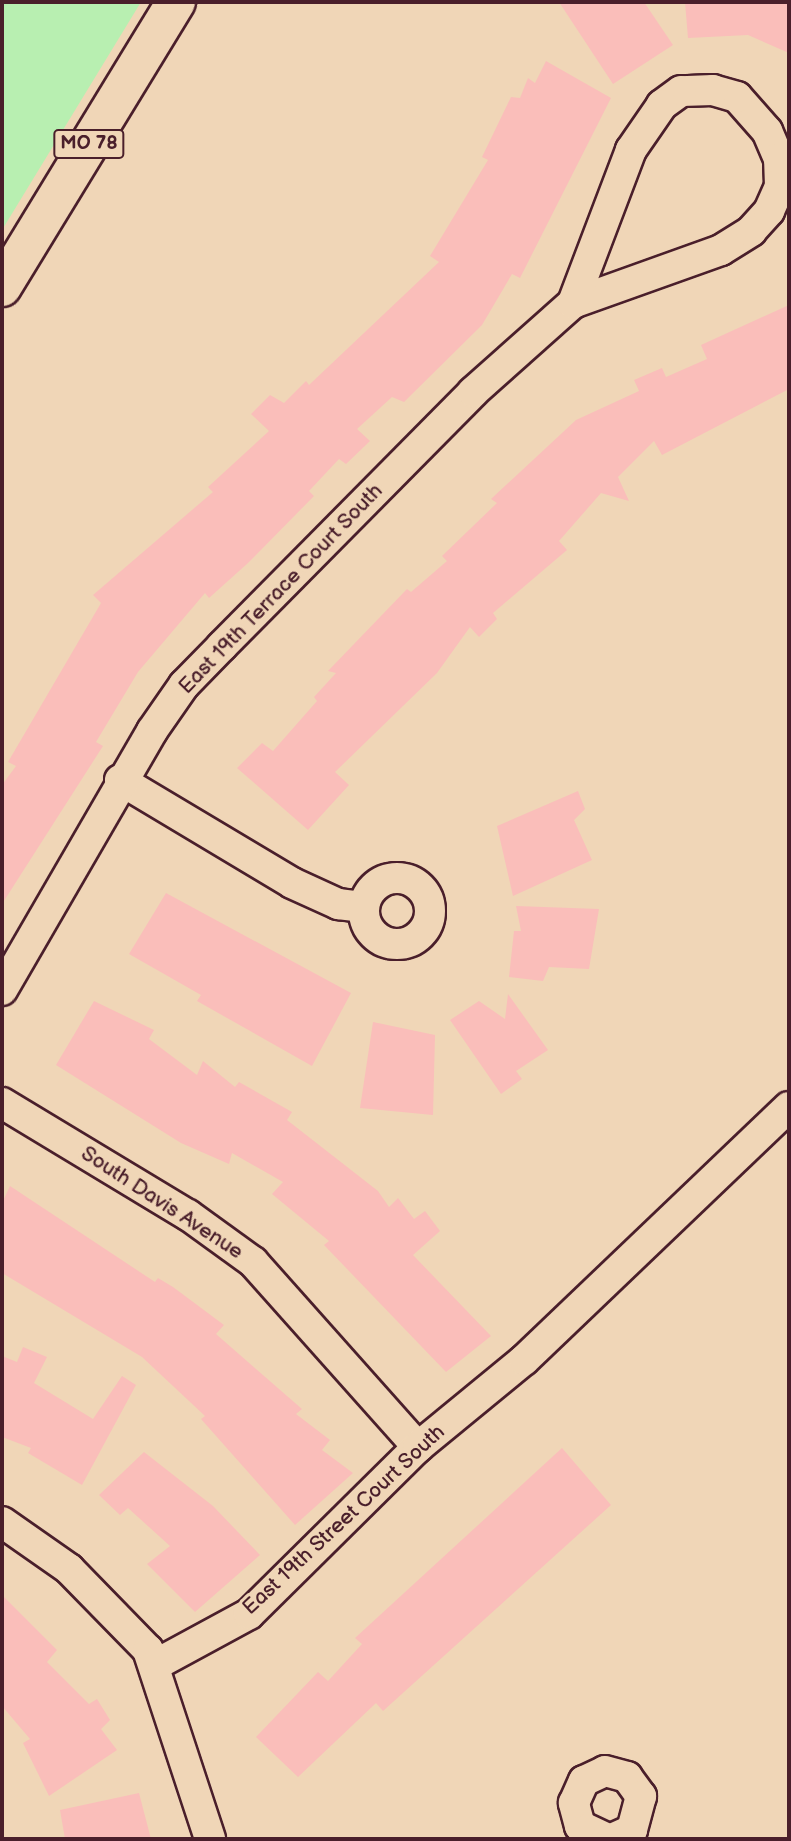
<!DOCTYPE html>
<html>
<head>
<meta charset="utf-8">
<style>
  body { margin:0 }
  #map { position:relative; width:791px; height:1841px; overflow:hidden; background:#f0d6b7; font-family:"Balsamiq Sans",sans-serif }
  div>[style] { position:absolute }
  .green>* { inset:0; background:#b8efb1 }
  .building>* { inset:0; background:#fabeba }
  .roads { filter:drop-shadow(2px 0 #4a1f2b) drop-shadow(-2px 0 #4a1f2b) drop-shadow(0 2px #4a1f2b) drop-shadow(0 -2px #4a1f2b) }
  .minor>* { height:30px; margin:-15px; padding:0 15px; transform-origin:15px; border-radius:15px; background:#f0d6b7 }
  .minor>.ring { margin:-15px; padding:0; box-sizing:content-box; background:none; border:30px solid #f0d6b7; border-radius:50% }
  .primary>* { height:38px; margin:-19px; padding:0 19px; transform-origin:19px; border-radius:19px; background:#f0d6b7 }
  span { translate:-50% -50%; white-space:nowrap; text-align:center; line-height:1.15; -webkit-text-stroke:6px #f0d6b7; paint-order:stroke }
  .shield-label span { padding:2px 5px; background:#f0d6b7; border:2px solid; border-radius:5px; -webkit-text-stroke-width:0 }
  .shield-label { font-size:19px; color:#4a1f2b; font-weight:700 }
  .street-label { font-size:21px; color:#4a1f2b }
  .frame { position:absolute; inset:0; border:4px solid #4a1f2b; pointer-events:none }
</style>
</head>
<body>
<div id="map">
  <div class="green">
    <div style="clip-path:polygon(2px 2px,141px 2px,2px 230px)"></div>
  </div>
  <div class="building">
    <div style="clip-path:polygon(559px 2px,644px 2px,673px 45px,613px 84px)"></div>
    <div style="clip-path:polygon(685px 2px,789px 2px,789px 53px,748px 35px,688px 38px)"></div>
    <div style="clip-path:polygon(546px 61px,611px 98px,520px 278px,512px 274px,482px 325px,404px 402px,392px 397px,357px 429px,370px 441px,346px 464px,339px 459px,309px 491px,314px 496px,248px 563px,209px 598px,205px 593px,138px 672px,96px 742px,103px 746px,2px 904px,2px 785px,16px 766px,8px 762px,101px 603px,93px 595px,213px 492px,208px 487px,269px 431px,251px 414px,270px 395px,284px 403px,306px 381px,309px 385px,439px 262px,430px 256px,488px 160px,482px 157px,511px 97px,520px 98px,528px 78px,535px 83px)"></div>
    <div style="clip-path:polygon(789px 305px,789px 389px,662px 455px,654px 441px,618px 477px,629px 501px,601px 493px,559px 541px,567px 550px,493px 613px,497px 619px,479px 637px,470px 627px,437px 673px,335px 772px,349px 785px,308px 830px,237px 768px,262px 743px,273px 751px,317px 701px,314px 697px,336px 673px,328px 671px,407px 589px,411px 592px,447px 561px,442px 556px,497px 503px,491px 499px,576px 420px,639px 391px,634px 380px,662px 368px,666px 377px,707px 359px,701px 345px)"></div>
    <div style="clip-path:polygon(578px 791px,585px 809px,574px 820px,592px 860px,513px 896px,497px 826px)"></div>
    <div style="clip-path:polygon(166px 893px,351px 993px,312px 1066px,197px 1001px,201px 995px,129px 954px)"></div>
    <div style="clip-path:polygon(516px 906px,599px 909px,589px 969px,549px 967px,543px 981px,509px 977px,514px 931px,521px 931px)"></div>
    <div style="clip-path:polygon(508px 994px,548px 1050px,516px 1071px,522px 1079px,501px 1094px,450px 1020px,479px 1001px,505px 1019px)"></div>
    <div style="clip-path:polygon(94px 1001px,154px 1030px,149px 1039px,197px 1075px,203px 1061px,235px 1087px,239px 1082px,292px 1112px,287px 1120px,378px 1191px,389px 1207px,398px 1198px,414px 1219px,425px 1211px,440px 1231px,413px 1255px,491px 1336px,446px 1372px,324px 1245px,329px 1241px,272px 1194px,283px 1182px,232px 1153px,229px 1164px,181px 1143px,56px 1065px)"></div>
    <div style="clip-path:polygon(373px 1022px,435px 1035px,433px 1115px,360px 1108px)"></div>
    <div style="clip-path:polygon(10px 1186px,155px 1282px,158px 1278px,173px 1287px,224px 1325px,216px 1334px,302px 1409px,296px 1414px,330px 1440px,322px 1450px,353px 1473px,295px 1525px,201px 1419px,205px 1416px,142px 1357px,2px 1273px,2px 1203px)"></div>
    <div style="clip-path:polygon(23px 1347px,47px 1357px,34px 1383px,93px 1419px,122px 1376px,136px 1385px,82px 1485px,28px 1453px,31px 1448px,2px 1437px,2px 1356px,17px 1362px)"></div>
    <div style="clip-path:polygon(562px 1448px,611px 1505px,383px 1711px,376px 1703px,298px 1777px,256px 1737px,318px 1672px,328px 1681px,362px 1644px,355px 1638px)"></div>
    <div style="clip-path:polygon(144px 1452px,213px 1506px,260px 1555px,195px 1612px,147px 1564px,170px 1546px,128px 1508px,120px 1515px,99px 1495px)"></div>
    <div style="clip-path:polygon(2px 1595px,57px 1650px,47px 1662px,89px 1704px,97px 1699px,110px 1720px,101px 1729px,117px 1750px,49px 1796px,23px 1743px,30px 1739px,2px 1706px)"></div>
    <div style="clip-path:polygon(139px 1793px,151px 1839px,65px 1839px,60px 1810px)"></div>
  </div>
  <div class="roads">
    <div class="minor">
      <div style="left:120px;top:780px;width:200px;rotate:30.9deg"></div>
      <div style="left:292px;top:883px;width:51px;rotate:24.5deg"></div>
      <div style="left:338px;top:904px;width:26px;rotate:7deg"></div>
      <div class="ring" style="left:364px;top:878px;width:36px;height:36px"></div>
      <div style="left:2px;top:990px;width:299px;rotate:-59.9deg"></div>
      <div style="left:152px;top:731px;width:56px;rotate:-55.2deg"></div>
      <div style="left:184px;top:685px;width:54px;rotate:-45.7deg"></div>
      <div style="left:222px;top:646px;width:357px;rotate:-45.3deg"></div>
      <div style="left:473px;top:392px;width:134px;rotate:-41.7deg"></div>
      <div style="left:573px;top:303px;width:157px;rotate:-19.7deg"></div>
      <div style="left:721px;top:250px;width:36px;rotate:-32deg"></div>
      <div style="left:751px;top:231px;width:27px;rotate:-48deg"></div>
      <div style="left:769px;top:211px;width:27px;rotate:-66deg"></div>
      <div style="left:780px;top:186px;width:27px;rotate:-92deg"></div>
      <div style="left:779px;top:159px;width:30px;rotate:-113deg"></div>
      <div style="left:767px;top:131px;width:45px;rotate:-131.4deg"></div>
      <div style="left:737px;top:97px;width:25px;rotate:-164deg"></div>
      <div style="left:713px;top:90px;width:32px;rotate:178deg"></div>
      <div style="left:681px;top:91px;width:24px;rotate:144deg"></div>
      <div style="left:662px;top:105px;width:55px;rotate:124.6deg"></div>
      <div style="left:631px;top:150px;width:164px;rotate:110.8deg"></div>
      <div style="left:2px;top:1103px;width:217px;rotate:31.1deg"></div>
      <div style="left:188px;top:1215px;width:80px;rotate:35.9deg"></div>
      <div style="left:253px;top:1262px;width:248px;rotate:48.3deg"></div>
      <div style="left:2px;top:1522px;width:82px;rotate:35deg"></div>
      <div style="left:69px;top:1569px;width:113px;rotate:45.7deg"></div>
      <div style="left:148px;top:1650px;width:199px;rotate:71.8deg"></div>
      <div style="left:155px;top:1665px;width:107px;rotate:-28.5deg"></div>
      <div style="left:249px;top:1614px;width:238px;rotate:-44.7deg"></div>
      <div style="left:418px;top:1447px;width:137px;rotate:-39.4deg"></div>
      <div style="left:524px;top:1360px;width:366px;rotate:-43.7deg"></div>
      <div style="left:608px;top:1839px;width:31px;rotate:-155deg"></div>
      <div style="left:580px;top:1826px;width:24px;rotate:-105deg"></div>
      <div style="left:574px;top:1803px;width:24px;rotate:-66deg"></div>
      <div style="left:584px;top:1781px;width:23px;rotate:-25deg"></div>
      <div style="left:605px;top:1771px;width:23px;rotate:15deg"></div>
      <div style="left:627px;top:1777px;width:24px;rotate:54deg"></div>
      <div style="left:641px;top:1796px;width:35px;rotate:105deg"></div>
      <div style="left:632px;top:1830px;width:22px;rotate:156deg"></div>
    </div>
    <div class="primary">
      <div style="left:2px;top:287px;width:334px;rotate:-58.6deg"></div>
    </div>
  </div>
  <div class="shield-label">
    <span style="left:89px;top:144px">MO 78</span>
  </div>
  <div class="street-label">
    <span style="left:281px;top:589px;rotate:-46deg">East 19th Terrace Court South</span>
    <span style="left:162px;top:1203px;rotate:33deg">South Davis Avenue</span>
    <span style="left:344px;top:1520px;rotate:-43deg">East 19th Street Court South</span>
  </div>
  <div class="frame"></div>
</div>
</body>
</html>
